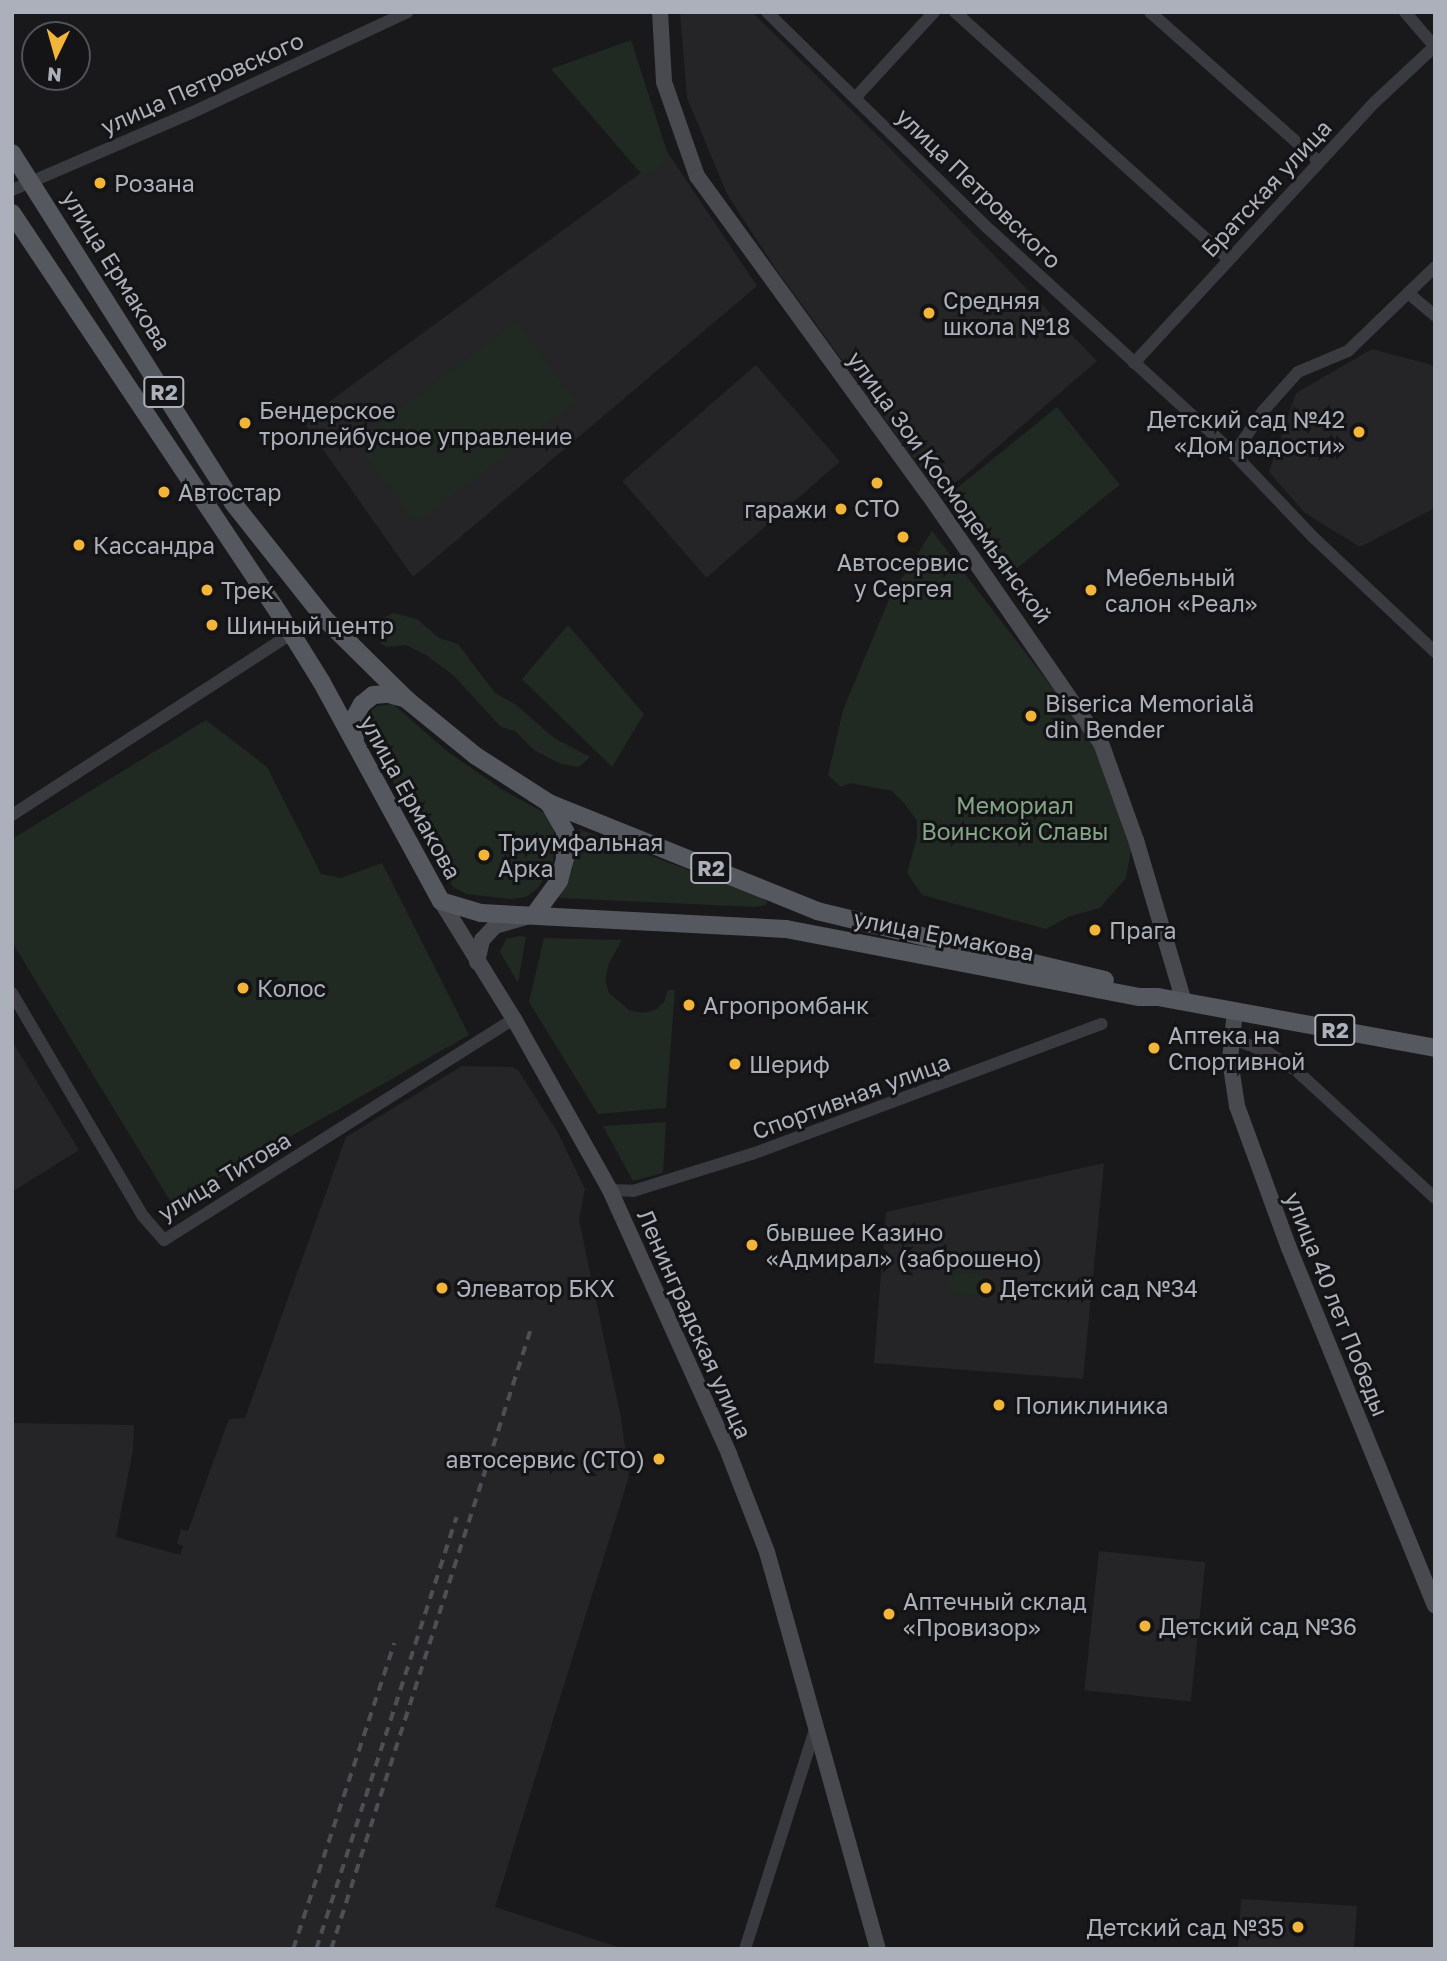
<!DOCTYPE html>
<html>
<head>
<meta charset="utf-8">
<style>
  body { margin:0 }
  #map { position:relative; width:1447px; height:1961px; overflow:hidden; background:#19191b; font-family:"Golos Text",sans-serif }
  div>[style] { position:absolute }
  .built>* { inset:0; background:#252528; transform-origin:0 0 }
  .green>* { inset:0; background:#202922; transform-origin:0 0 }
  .street>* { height:12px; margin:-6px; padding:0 6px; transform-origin:6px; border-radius:6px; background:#3a3b40 }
  .secondary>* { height:16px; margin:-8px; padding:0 8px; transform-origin:8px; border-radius:8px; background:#484a50 }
  .primary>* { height:18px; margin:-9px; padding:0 9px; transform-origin:9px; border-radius:9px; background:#56585f }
  .rail>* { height:3.5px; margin-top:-1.75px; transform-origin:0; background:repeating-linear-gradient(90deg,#4d4f55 0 9px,transparent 0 16px) }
  .dots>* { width:19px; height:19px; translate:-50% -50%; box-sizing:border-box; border:4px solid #141416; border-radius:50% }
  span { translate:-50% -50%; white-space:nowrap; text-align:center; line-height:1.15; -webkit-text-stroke:6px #141416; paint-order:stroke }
  .shield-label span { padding:2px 5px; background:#141416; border:2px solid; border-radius:5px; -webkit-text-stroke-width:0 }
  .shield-label { font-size:21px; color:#abb0ba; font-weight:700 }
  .street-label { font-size:23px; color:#abb0ba }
  .poi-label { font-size:23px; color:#abb0ba }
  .left { translate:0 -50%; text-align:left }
  .right { translate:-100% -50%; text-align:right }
  .park-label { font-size:23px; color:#82a584 }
  .frame { position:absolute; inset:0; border:14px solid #abb0ba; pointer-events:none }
  .north { position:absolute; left:21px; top:21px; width:70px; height:70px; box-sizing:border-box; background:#141416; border:2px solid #505258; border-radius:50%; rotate:185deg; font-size:19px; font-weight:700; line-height:28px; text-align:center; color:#abb0ba }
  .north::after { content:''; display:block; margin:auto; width:24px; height:32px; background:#f2b439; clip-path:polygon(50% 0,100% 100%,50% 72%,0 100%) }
</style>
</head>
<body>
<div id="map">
  <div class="built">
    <div style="clip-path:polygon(680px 12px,752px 12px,884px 142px,1097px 361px,941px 496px,773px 265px,727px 194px,687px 98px)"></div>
    <div style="clip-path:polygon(668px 153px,757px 286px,413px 577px,303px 421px)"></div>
    <div style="clip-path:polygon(1372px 349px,1432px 365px,1435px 370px,1435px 504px,1433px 509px,1360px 547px,1305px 513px,1269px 472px,1296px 393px)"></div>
    <div style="left:756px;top:365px;width:128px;height:177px;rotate:49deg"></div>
    <div style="clip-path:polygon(12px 1041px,79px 1150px,12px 1192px)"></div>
    <div style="clip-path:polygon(462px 1066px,512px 1067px,518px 1070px,557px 1131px,585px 1189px,579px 1220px,621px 1418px,629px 1476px,495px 1907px,624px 1949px,12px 1949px,12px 1423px,134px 1425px,133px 1450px,116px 1537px,180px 1555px,183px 1546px,177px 1544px,181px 1529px,188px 1531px,229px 1419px,245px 1418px,346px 1137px)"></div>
    <div style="clip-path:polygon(1104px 1163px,1083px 1379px,874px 1363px,886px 1212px)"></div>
    <div style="left:1099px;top:1551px;width:107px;height:140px;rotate:6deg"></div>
    <div style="clip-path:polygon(1241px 1899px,1357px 1906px,1354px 1949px,1238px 1949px)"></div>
  </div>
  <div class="green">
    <div style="clip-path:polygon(631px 40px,670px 161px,644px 177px,551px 69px)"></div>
    <div style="left:516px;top:321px;width:101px;height:202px;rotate:53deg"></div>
    <div style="left:1057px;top:407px;width:100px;height:145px;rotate:51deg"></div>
    <div style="clip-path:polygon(932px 531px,1094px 742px,1131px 850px,1126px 878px,1100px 908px,1070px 916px,1046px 929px,922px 895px,907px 873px,917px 837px,917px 821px,904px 803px,892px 791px,850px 783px,841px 787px,828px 775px,843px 710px,890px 597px)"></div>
    <div style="clip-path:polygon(393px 613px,417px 619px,439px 638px,458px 644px,495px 693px,515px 704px,554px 738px,590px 757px,579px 767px,561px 764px,534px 750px,515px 731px,501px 727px,454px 676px,426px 655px,406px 645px,387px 647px,378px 642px,383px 618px)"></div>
    <div style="clip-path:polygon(568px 625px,644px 714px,612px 767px,522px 679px)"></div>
    <div style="clip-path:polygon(393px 704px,448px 752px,503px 790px,550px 816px,554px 830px,553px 862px,538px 888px,526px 897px,511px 899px,466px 894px,453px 887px,365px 732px,367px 714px,377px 706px)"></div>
    <div style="clip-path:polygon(206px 720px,267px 767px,321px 874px,341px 878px,382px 863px,469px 1035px,172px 1204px,12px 942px,12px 839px)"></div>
    <div style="clip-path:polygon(579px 829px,756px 895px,767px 901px,766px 905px,755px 907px,560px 898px,558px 895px,572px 871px)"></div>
    <div style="clip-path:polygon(519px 936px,526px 937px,518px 983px,500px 952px,506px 939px)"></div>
    <div style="clip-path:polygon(544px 938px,622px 940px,609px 963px,605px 980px,609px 993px,629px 1010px,643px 1013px,655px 1010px,664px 1002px,668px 990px,675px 990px,666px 1108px,598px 1114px,529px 1002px)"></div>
    <div style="clip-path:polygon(666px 1122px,663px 1173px,633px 1181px,603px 1126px)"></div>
    <div style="left:950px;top:1271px;width:34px;height:22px;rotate:5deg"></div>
  </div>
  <div class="street">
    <div style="left:767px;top:12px;width:313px;rotate:44.4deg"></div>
    <div style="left:991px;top:231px;width:330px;rotate:42.5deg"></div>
    <div style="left:1234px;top:454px;width:115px;rotate:46.4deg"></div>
    <div style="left:1313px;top:537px;width:168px;rotate:43.3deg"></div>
    <div style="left:955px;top:12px;width:368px;rotate:42.1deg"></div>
    <div style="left:1150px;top:12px;width:226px;rotate:41.6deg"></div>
    <div style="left:1405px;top:12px;width:46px;rotate:49.4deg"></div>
    <div style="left:855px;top:98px;width:117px;rotate:-47.4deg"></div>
    <div style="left:12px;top:190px;width:195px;rotate:-23.3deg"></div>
    <div style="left:191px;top:113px;width:239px;rotate:-25deg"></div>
    <div style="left:1408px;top:293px;width:35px;rotate:40deg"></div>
    <div style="left:1134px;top:363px;width:355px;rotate:-47.3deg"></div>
    <div style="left:1375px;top:102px;width:81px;rotate:-43deg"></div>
    <div style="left:1234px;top:454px;width:52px;rotate:-56deg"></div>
    <div style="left:1263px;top:411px;width:52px;rotate:-48.1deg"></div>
    <div style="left:1298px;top:372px;width:54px;rotate:-22.8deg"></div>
    <div style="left:1348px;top:351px;width:121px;rotate:-44deg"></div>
    <div style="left:12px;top:815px;width:333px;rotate:-33deg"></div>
    <div style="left:291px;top:634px;width:37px;rotate:-26deg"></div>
    <div style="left:12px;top:993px;width:259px;rotate:59.6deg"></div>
    <div style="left:143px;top:1216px;width:32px;rotate:49deg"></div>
    <div style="left:164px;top:1240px;width:414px;rotate:-32.3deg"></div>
    <div style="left:1231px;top:1038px;width:41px;rotate:21.5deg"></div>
    <div style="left:1269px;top:1053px;width:35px;rotate:33deg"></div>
    <div style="left:1298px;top:1072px;width:186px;rotate:42.6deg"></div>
    <div style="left:610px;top:1190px;width:23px;rotate:2deg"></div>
    <div style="left:633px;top:1191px;width:125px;rotate:-17.3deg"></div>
    <div style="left:752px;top:1154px;width:373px;rotate:-20.4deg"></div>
    <div style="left:745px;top:1949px;width:231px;rotate:-72.3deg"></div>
  </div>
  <div class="secondary">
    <div style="left:660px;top:12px;width:70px;rotate:86.7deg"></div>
    <div style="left:664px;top:82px;width:100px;rotate:70.7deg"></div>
    <div style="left:697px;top:176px;width:394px;rotate:54deg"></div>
    <div style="left:929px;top:495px;width:302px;rotate:55.3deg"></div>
    <div style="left:1101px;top:743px;width:103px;rotate:70.2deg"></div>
    <div style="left:1136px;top:840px;width:169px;rotate:73.5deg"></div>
    <div style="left:441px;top:901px;width:139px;rotate:58.3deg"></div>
    <div style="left:514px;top:1019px;width:196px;rotate:60.7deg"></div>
    <div style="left:610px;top:1190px;width:290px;rotate:65.7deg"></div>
    <div style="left:729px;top:1454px;width:105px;rotate:68.8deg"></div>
    <div style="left:767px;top:1552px;width:412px;rotate:74.4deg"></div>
    <div style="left:477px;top:962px;width:23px;rotate:-77deg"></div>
    <div style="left:482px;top:940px;width:19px;rotate:-47deg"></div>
    <div style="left:495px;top:926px;width:33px;rotate:-16deg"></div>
    <div style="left:1235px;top:1011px;width:49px;rotate:95.8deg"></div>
    <div style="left:1230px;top:1060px;width:47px;rotate:81.3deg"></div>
    <div style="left:1237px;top:1106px;width:151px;rotate:69.9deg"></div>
    <div style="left:1289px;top:1248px;width:386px;rotate:67.8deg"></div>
  </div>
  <div class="primary">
    <div style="left:12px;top:153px;width:414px;rotate:57.7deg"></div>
    <div style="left:233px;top:503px;width:147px;rotate:51.6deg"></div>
    <div style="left:324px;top:618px;width:115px;rotate:44.6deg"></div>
    <div style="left:406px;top:699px;width:90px;rotate:39.2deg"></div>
    <div style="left:476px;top:756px;width:87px;rotate:32.8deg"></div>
    <div style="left:549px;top:803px;width:289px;rotate:21.9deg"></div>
    <div style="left:817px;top:911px;width:296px;rotate:13.5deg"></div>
    <div style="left:12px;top:213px;width:483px;rotate:56.3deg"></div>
    <div style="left:280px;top:615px;width:78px;rotate:58.2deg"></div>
    <div style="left:321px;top:681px;width:251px;rotate:61.4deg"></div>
    <div style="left:441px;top:901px;width:42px;rotate:16.7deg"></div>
    <div style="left:481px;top:913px;width:305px;rotate:3deg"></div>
    <div style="left:786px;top:929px;width:360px;rotate:10.9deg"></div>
    <div style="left:1140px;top:997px;width:18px"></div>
    <div style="left:1158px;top:997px;width:282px;rotate:10.4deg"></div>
    <div style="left:355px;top:740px;width:18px;rotate:-99deg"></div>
    <div style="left:352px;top:722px;width:21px;rotate:-61deg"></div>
    <div style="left:362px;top:704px;width:14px;rotate:-39deg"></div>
    <div style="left:373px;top:695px;width:16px;rotate:-4deg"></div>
    <div style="left:389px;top:694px;width:18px;rotate:16deg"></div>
    <div style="left:534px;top:915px;width:42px;rotate:-53.7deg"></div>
    <div style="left:559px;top:881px;width:24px;rotate:-75deg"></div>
    <div style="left:565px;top:858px;width:27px;rotate:-90deg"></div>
    <div style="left:565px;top:831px;width:32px;rotate:-120deg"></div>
  </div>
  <div class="rail">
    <div style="left:293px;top:1949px;width:322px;rotate:-71.7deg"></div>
    <div style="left:316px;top:1949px;width:454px;rotate:-72deg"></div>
    <div style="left:331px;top:1949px;width:649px;rotate:-72.15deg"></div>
  </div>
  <div class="dots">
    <div style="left:100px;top:183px;background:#f2b439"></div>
    <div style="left:929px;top:313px;background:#f2b439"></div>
    <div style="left:245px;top:423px;background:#f2b439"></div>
    <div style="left:1359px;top:432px;background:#f2b439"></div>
    <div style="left:877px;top:483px;background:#f2b439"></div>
    <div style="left:164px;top:492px;background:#f2b439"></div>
    <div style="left:841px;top:509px;background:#f2b439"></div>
    <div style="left:903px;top:537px;background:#f2b439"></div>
    <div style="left:79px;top:545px;background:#f2b439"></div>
    <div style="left:207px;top:590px;background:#f2b439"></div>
    <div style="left:1091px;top:590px;background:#f2b439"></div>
    <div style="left:212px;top:625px;background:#f2b439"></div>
    <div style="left:1031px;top:716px;background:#f2b439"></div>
    <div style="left:484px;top:855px;background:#f2b439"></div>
    <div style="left:1095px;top:930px;background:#f2b439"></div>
    <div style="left:243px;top:988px;background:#f2b439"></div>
    <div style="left:689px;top:1005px;background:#f2b439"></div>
    <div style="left:1154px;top:1048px;background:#f2b439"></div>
    <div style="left:735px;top:1064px;background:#f2b439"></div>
    <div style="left:752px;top:1245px;background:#f2b439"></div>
    <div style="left:442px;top:1288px;background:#f2b439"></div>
    <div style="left:986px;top:1288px;background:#f2b439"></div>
    <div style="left:999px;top:1405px;background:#f2b439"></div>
    <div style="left:659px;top:1459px;background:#f2b439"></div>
    <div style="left:889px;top:1614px;background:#f2b439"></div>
    <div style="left:1145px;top:1626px;background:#f2b439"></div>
    <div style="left:1298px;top:1927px;background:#f2b439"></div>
  </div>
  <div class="shield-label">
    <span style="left:164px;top:392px">R2</span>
    <span style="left:711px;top:868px">R2</span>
    <span style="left:1335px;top:1030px">R2</span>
  </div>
  <div class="street-label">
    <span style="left:202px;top:83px;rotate:-24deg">улица Петровского</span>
    <span style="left:979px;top:188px;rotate:44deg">улица Петровского</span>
    <span style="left:1266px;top:188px;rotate:-47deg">Братская улица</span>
    <span style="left:117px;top:270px;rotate:58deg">улица Ермакова</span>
    <span style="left:950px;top:487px;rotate:54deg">улица Зои Космодемьянской</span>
    <span style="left:411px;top:797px;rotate:61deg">улица Ермакова</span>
    <span style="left:944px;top:935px;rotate:11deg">улица Ермакова</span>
    <span style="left:851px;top:1096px;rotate:-20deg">Спортивная улица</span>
    <span style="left:224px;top:1176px;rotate:-31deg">улица Титова</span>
    <span style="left:1337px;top:1304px;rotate:68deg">улица 40 лет Победы</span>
    <span style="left:695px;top:1324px;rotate:66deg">Ленинградская улица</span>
  </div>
  <div class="poi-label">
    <span class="left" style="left:114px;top:183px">Розана</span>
    <span class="left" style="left:943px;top:313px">Средняя<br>школа №18</span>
    <span class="left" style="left:259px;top:423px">Бендерское<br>троллейбусное управление</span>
    <span class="right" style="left:1345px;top:432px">Детский сад №42<br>«Дом радости»</span>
    <span class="left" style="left:178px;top:492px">Автостар</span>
    <span style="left:877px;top:508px">СТО</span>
    <span class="right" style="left:827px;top:509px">гаражи</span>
    <span class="left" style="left:93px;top:545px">Кассандра</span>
    <span style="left:903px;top:575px">Автосервис<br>у Сергея</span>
    <span class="left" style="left:1105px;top:590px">Мебельный<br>салон «Реал»</span>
    <span class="left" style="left:221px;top:590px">Трек</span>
    <span class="left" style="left:226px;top:625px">Шинный центр</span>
    <span class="left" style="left:1045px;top:716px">Biserica Memorială<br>din Bender</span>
    <span class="left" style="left:498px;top:855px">Триумфальная<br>Арка</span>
    <span class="left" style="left:1109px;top:930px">Прага</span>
    <span class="left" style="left:257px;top:988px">Колос</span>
    <span class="left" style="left:703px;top:1005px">Агропромбанк</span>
    <span class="left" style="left:1168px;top:1048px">Аптека на<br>Спортивной</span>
    <span class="left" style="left:749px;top:1064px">Шериф</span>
    <span class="left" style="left:766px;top:1245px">бывшее Казино<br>«Адмирал» (заброшено)</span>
    <span class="left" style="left:456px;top:1288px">Элеватор БКХ</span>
    <span class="left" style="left:1000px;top:1288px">Детский сад №34</span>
    <span class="left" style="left:1015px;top:1405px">Поликлиника</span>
    <span class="right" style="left:645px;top:1459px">автосервис (СТО)</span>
    <span class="left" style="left:903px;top:1614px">Аптечный склад<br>«Провизор»</span>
    <span class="left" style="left:1159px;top:1626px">Детский сад №36</span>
    <span class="right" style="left:1284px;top:1927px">Детский сад №35</span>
  </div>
  <div class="park-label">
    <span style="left:1015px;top:818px">Мемориал<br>Воинской Славы</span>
  </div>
  <div class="frame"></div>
  <div class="north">N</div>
</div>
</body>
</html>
